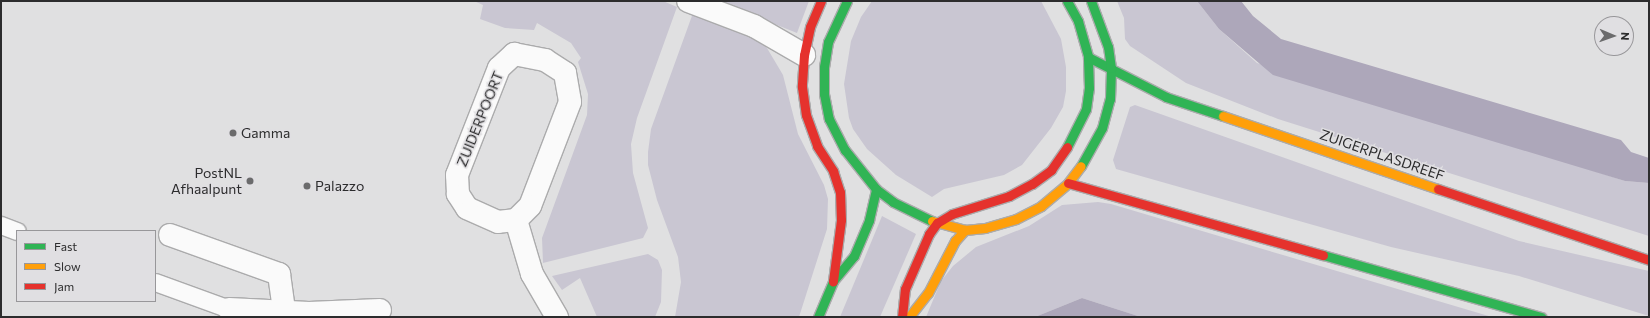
<!DOCTYPE html>
<html>
<head>
<meta charset="utf-8">
<style>
  body { margin:0 }
  #map { position:relative; width:1650px; height:318px; overflow:hidden; background:#e0e0e1; font-family:Commissioner,sans-serif }
  div>[style] { position:absolute }
  .green>* { inset:0; background:#c9c6d2 }
  .water>* { inset:0; background:#ada7ba }
  .roads { filter:drop-shadow(1px 0 #ababac) drop-shadow(-1px 0 #ababac) drop-shadow(0 1px #ababac) drop-shadow(0 -1px #ababac) }
  .lane>* { height:17px; margin:-8.5px; padding:0 8.5px; transform-origin:8.5px; border-radius:8.5px; background:#fafafa }
  .street>* { height:22px; margin:-11px; padding:0 11px; transform-origin:11px; border-radius:11px; background:#fafafa }
  .fast>* { height:9px; margin:-4.5px; padding:0 4.5px; transform-origin:4.5px; border-radius:4.5px; background:#30b455 }
  .slow>* { height:9px; margin:-4.5px; padding:0 4.5px; transform-origin:4.5px; border-radius:4.5px; background:#ff9f0a }
  .jam>* { height:9px; margin:-4.5px; padding:0 4.5px; transform-origin:4.5px; border-radius:4.5px; background:#e5322d }
  .dots>* { width:11px; height:11px; translate:-50% -50%; box-sizing:border-box; border:2px solid #e0dfe2; border-radius:50% }
  span { translate:-50% -50%; white-space:nowrap; text-align:center; line-height:1.15; -webkit-text-stroke:3px #e0dfe2; paint-order:stroke }
  .street-label { font-size:14px; color:#2c2c2d }
  .poi-label { font-size:14px; color:#2c2c2d }
  .left { translate:0 -50%; text-align:left }
  .right { translate:-100% -50%; text-align:right }
  .frame { position:absolute; inset:0; border:2px solid #2c2c2d; pointer-events:none }
  .legend { position:absolute; left:16px; top:230px; width:140px; height:72px; box-sizing:border-box; background:#e0dfe2; border:1px solid #98979a; margin:0; padding:5px 7px; list-style:none; font-size:12px; color:#2c2c2d }
  .legend li { display:flex; align-items:center; gap:8px; height:20px }
  .legend b { width:20px; border:1px solid #98979a }
  .north { position:absolute; left:1594px; top:16px; width:40px; height:40px; box-sizing:border-box; background:#e0dfe2; border:1px solid #98979a; border-radius:50%; rotate:92deg; font-size:11px; font-weight:700; line-height:16px; text-align:center; color:#2c2c2d }
  .north::after { content:''; display:block; margin:auto; width:14px; height:18px; background:#6b6b6c; clip-path:polygon(50% 0,100% 100%,50% 72%,0 100%) }
</style>
</head>
<body>
<div id="map">
  <div class="green">
    <div style="clip-path:polygon(474px 1px,663px 1px,677px 7px,637px 118px,631px 144px,633px 173px,648px 228px,643px 238px,543px 263px,542px 238px,587px 115px,588px 94px,578px 62px,581px 58px,571px 43px,537px 23px,534px 30px,505px 28px,480px 19px,483px 5px)"></div>
    <div style="clip-path:polygon(717px 1px,809px 1px,797px 33px)"></div>
    <div style="clip-path:polygon(872px 1px,1041px 1px,1061px 39px,1066px 67px,1066px 91px,1063px 107px,1051px 128px,1022px 165px,1004px 175px,944px 189px,932px 197px,896px 175px,867px 149px,853px 129px,849px 118px,844px 84px,851px 41px,861px 17px)"></div>
    <div style="clip-path:polygon(1117px 1px,1197px 1px,1219px 29px,1257px 63px,1625px 181px,1649px 183px,1649px 236px,1278px 119px,1186px 83px,1130px 46px,1125px 39px,1124px 18px)"></div>
    <div style="clip-path:polygon(693px 13px,755px 38px,767px 48px,783px 75px,798px 134px,824px 185px,828px 199px,827px 229px,799px 317px,675px 317px,681px 282px,678px 257px,657px 200px,648px 165px,648px 152px,651px 129px)"></div>
    <div style="clip-path:polygon(1135px 105px,1519px 241px,1649px 271px,1649px 316px,1519px 276px,1391px 247px,1116px 169px,1113px 160px,1130px 107px)"></div>
    <div style="clip-path:polygon(1098px 202px,1111px 204px,1492px 317px,1141px 317px,1082px 298px,1035px 317px,926px 317px,941px 281px,953px 266px,976px 247px,1029px 226px,1062px 205px)"></div>
    <div style="clip-path:polygon(882px 216px,916px 234px,880px 317px,840px 317px)"></div>
    <div style="clip-path:polygon(648px 254px,658px 260px,662px 270px,661px 302px,655px 317px,597px 317px,580px 278px,562px 290px,552px 276px)"></div>
  </div>
  <div class="water">
    <div style="clip-path:polygon(1197px 1px,1241px 1px,1253px 16px,1281px 39px,1621px 140px,1631px 152px,1649px 158px,1649px 183px,1625px 181px,1273px 75px,1219px 29px)"></div>
    <div style="clip-path:polygon(1082px 298px,1141px 317px,1035px 317px)"></div>
  </div>
  <div class="roads">
    <div class="lane">
      <div style="left:1px;top:225px;width:17px;rotate:21deg"></div>
      <div style="left:155px;top:282px;width:79px;rotate:20deg"></div>
      <div style="left:229px;top:309px;width:8px;rotate:90deg"></div>
    </div>
    <div class="street">
      <div style="left:688px;top:1px;width:71px;rotate:20.7deg"></div>
      <div style="left:754px;top:26px;width:58px;rotate:30.1deg"></div>
      <div style="left:514px;top:54px;width:32px;rotate:11deg"></div>
      <div style="left:545px;top:60px;width:24px;rotate:33deg"></div>
      <div style="left:565px;top:73px;width:29px;rotate:80deg"></div>
      <div style="left:570px;top:102px;width:111px;rotate:111deg"></div>
      <div style="left:530px;top:206px;width:20px;rotate:135deg"></div>
      <div style="left:516px;top:220px;width:18px;rotate:174deg"></div>
      <div style="left:498px;top:222px;width:34px;rotate:-156deg"></div>
      <div style="left:467px;top:208px;width:17px;rotate:-123deg"></div>
      <div style="left:458px;top:194px;width:19px;rotate:-93deg"></div>
      <div style="left:457px;top:175px;width:115px;rotate:-68.6deg"></div>
      <div style="left:499px;top:68px;width:21px;rotate:-43deg"></div>
      <div style="left:516px;top:220px;width:56px;rotate:73.5deg"></div>
      <div style="left:532px;top:274px;width:50px;rotate:59.8deg"></div>
      <div style="left:170px;top:235px;width:116px;rotate:19.7deg"></div>
      <div style="left:279px;top:274px;width:43px;rotate:82.1deg"></div>
      <div style="left:229px;top:309px;width:80px;rotate:2.9deg"></div>
      <div style="left:309px;top:313px;width:71px;rotate:-2.4deg"></div>
    </div>
    <div class="fast">
      <div style="left:847px;top:1px;width:45px;rotate:114.9deg"></div>
      <div style="left:828px;top:42px;width:25px;rotate:99deg"></div>
      <div style="left:824px;top:67px;width:27px;rotate:90deg"></div>
      <div style="left:824px;top:94px;width:25px;rotate:79deg"></div>
      <div style="left:829px;top:119px;width:35px;rotate:63deg"></div>
      <div style="left:845px;top:150px;width:50px;rotate:51.5deg"></div>
      <div style="left:876px;top:189px;width:21px;rotate:37deg"></div>
      <div style="left:893px;top:202px;width:43px;rotate:26deg"></div>
      <div style="left:1067px;top:1px;width:23px;rotate:61deg"></div>
      <div style="left:1078px;top:21px;width:37px;rotate:74deg"></div>
      <div style="left:1088px;top:57px;width:88px;rotate:27.1deg"></div>
      <div style="left:1166px;top:97px;width:60px;rotate:18.4deg"></div>
      <div style="left:1067px;top:147px;width:42px;rotate:-63.4deg"></div>
      <div style="left:1086px;top:109px;width:21px;rotate:-82deg"></div>
      <div style="left:1089px;top:88px;width:31px;rotate:-92deg"></div>
      <div style="left:1081px;top:166px;width:43px;rotate:-61.1deg"></div>
      <div style="left:1102px;top:128px;width:30px;rotate:-75deg"></div>
      <div style="left:1110px;top:99px;width:31px;rotate:-88deg"></div>
      <div style="left:1111px;top:68px;width:21px;rotate:-98deg"></div>
      <div style="left:1108px;top:47px;width:49px;rotate:-110.3deg"></div>
      <div style="left:1323px;top:255px;width:227px;rotate:15.9deg"></div>
      <div style="left:818px;top:317px;width:39px;rotate:-67deg"></div>
      <div style="left:833px;top:281px;width:33px;rotate:-50deg"></div>
      <div style="left:854px;top:256px;width:39px;rotate:-67deg"></div>
      <div style="left:869px;top:220px;width:32px;rotate:-77deg"></div>
    </div>
    <div class="slow">
      <div style="left:1223px;top:116px;width:227px;rotate:18.8deg"></div>
      <div style="left:932px;top:221px;width:34px;rotate:15deg"></div>
      <div style="left:965px;top:230px;width:20px;rotate:-6deg"></div>
      <div style="left:985px;top:228px;width:32px;rotate:-16deg"></div>
      <div style="left:1016px;top:219px;width:28px;rotate:-27deg"></div>
      <div style="left:1041px;top:206px;width:35px;rotate:-40deg"></div>
      <div style="left:1068px;top:183px;width:21px;rotate:-53deg"></div>
      <div style="left:909px;top:317px;width:31px;rotate:-52deg"></div>
      <div style="left:928px;top:293px;width:59px;rotate:-62.6deg"></div>
      <div style="left:955px;top:241px;width:15px;rotate:-48deg"></div>
    </div>
    <div class="jam">
      <div style="left:821px;top:1px;width:28px;rotate:113deg"></div>
      <div style="left:810px;top:27px;width:29px;rotate:102deg"></div>
      <div style="left:804px;top:55px;width:32px;rotate:94deg"></div>
      <div style="left:802px;top:87px;width:28px;rotate:82deg"></div>
      <div style="left:806px;top:115px;width:33px;rotate:70deg"></div>
      <div style="left:817px;top:146px;width:30px;rotate:57deg"></div>
      <div style="left:833px;top:171px;width:22px;rotate:72deg"></div>
      <div style="left:840px;top:192px;width:28px;rotate:88deg"></div>
      <div style="left:841px;top:220px;width:62px;rotate:97.5deg"></div>
      <div style="left:1068px;top:183px;width:265px;rotate:15.8deg"></div>
      <div style="left:1438px;top:189px;width:223px;rotate:18.6deg"></div>
      <div style="left:902px;top:317px;width:28px;rotate:-84deg"></div>
      <div style="left:905px;top:289px;width:60px;rotate:-66.4deg"></div>
      <div style="left:929px;top:234px;width:14px;rotate:-54deg"></div>
      <div style="left:937px;top:223px;width:17px;rotate:-31deg"></div>
      <div style="left:952px;top:214px;width:60px;rotate:-17.5deg"></div>
      <div style="left:1009px;top:196px;width:26px;rotate:-28deg"></div>
      <div style="left:1032px;top:184px;width:24px;rotate:-36deg"></div>
      <div style="left:1051px;top:170px;width:28px;rotate:-55deg"></div>
    </div>
  </div>
  <div class="dots">
    <div style="left:233px;top:133px;background:#6b6b6c"></div>
    <div style="left:250px;top:181px;background:#6b6b6c"></div>
    <div style="left:307px;top:186px;background:#6b6b6c"></div>
  </div>
  <div class="street-label">
    <span style="left:480px;top:119px;rotate:-68deg">ZUIDERPOORT</span>
    <span style="left:1382px;top:155px;rotate:19deg">ZUIGERPLASDREEF</span>
  </div>
  <div class="poi-label">
    <span class="left" style="left:241px;top:133px">Gamma</span>
    <span class="right" style="left:242px;top:181px">PostNL<br>Afhaalpunt</span>
    <span class="left" style="left:315px;top:186px">Palazzo</span>
  </div>
  <div class="frame"></div>
  <ul class="legend">
  <li><b style="height:5px;background:#30b455"></b>Fast</li>
  <li><b style="height:5px;background:#ff9f0a"></b>Slow</li>
  <li><b style="height:5px;background:#e5322d"></b>Jam</li>
  </ul>
  <div class="north">N</div>
</div>
</body>
</html>
